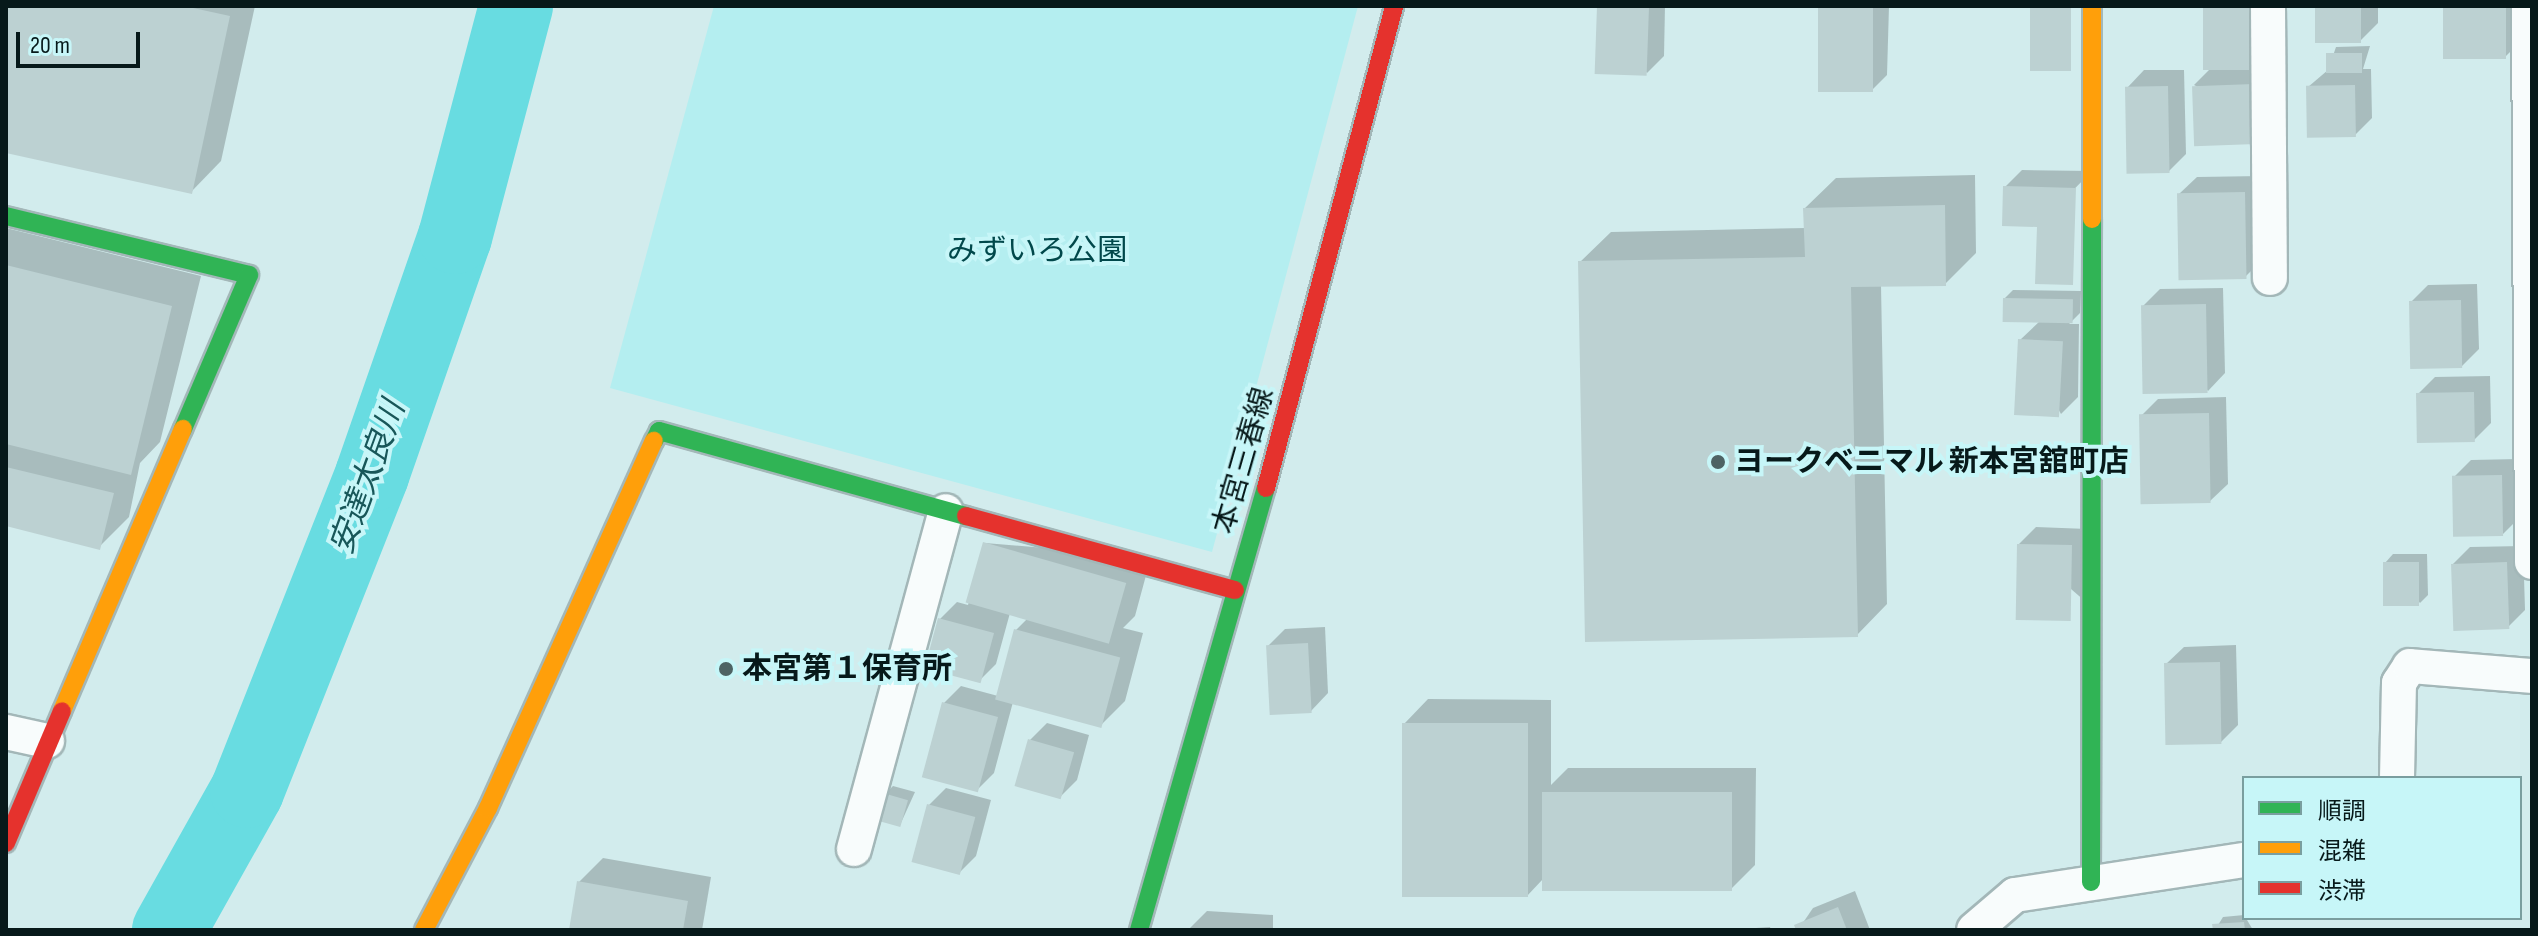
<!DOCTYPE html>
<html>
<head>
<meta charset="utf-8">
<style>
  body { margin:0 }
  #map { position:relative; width:2538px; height:936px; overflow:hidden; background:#d2eced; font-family:"Sofia Sans Condensed","Noto Sans JP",sans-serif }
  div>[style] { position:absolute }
  .green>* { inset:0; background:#b4eef0 }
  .shadow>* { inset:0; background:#0003 }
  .river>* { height:74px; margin:-37px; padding:0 37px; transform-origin:37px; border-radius:37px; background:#68dce1 }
  .building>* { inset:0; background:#bcd1d2; transform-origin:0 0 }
  .roads { filter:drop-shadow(2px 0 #a3b7b8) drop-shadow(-2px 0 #a3b7b8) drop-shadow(0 2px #a3b7b8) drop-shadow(0 -2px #a3b7b8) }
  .street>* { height:34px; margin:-17px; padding:0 17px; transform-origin:17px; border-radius:17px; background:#f8fcfc }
  .fast>* { height:18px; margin:-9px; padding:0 9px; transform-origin:9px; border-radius:9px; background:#30b455 }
  .slow>* { height:18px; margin:-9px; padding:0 9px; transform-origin:9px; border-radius:9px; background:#ff9f0a }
  .jam>* { height:18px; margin:-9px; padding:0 9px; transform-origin:9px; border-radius:9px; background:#e5322d }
  .dots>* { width:22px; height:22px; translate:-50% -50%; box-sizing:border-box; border:4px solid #c7f6f8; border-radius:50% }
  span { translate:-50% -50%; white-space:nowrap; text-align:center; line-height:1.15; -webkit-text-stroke:8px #c7f6f8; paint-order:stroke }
  .park-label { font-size:30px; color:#01484b }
  .street-label { font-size:30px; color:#07191a }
  .poi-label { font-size:30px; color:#07191a; font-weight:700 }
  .left { translate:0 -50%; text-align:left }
  .water-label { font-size:32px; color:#185759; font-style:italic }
  .frame { position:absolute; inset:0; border:8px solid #07191a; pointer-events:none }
  .legend { position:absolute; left:2242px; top:776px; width:280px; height:144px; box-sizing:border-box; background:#c7f6f8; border:2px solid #7a9e9f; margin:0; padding:10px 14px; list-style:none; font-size:24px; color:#07191a }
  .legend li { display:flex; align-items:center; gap:16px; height:40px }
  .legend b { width:40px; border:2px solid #7a9e9f }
  .scale { position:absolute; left:16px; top:32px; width:124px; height:36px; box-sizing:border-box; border:4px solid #07191a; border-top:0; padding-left:10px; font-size:24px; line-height:28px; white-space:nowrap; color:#07191a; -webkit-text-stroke:6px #c7f6f8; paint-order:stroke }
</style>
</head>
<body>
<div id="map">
  <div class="green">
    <div style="clip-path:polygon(714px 6px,1358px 6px,1212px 552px,610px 388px)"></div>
  </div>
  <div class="shadow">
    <div style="clip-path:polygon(6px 6px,255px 6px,221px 161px,191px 192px,6px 151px)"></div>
    <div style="clip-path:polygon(1665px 6px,1664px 56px,1647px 73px,1598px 7px)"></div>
    <div style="clip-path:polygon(1820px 6px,1889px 6px,1887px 75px,1870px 92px)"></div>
    <div style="clip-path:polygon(2205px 6px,2273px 6px,2272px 125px,2194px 85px,2212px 67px)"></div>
    <div style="clip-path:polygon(2317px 6px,2378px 6px,2378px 23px,2361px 40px)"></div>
    <div style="clip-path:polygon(2445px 6px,2523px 6px,2523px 39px,2506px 56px)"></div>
    <div style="clip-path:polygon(2370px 46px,2363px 69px,2371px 69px,2372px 118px,2355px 135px,2308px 87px,2328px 70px,2336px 47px)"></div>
    <div style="clip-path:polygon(2144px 70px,2184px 70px,2186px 154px,2169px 171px,2127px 88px)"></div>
    <div style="clip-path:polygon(2022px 170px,2092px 171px,2039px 225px,2005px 187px)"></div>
    <div style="clip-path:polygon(1975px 175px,1976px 253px,1945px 284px,1881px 285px,1887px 604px,1857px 635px,1580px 262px,1611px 232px,1806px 228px,1805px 208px,1836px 178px)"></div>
    <div style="clip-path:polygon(2261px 176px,2262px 260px,2245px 277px,2179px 194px,2197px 177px)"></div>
    <div style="clip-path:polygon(6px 228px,201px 276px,160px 442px,140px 463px,129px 517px,99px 547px,6px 524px)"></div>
    <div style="clip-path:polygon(2477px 284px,2479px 349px,2462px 366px,2411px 302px,2428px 285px)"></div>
    <div style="clip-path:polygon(2223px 288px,2225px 373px,2208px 391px,2143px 306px,2160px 289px)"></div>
    <div style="clip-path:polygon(2013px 290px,2081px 291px,2080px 313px,2069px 324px,2079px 324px,2078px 397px,2061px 414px,2020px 340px,2040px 321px,2005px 298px)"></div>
    <div style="clip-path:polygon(2490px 376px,2491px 423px,2474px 440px,2418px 394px,2435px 377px)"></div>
    <div style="clip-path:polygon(2226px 397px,2228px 484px,2210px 501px,2141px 416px,2158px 399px)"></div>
    <div style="clip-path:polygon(2519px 459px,2520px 517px,2503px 534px,2454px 477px,2471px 460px)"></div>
    <div style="clip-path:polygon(2036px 527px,2088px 529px,2086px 602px,2019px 544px)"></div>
    <div style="clip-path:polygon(985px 543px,1151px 557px,1135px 616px,1123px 628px,1143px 633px,1125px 701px,1100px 726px,1013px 702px,994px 773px,977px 790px,944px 703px,961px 686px,998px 696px,1016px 630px,1028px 618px,1010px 613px,996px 664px,979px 681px,940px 619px,957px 602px,968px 605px)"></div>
    <div style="clip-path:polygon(2523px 546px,2525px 610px,2508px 627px,2453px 564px,2470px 547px)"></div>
    <div style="clip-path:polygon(2393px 554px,2427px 554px,2428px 595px,2420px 603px,2385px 563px)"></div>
    <div style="clip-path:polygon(1325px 627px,1328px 693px,1311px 711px,1268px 646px,1285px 629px)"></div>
    <div style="clip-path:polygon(2236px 645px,2238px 725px,2221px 742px,2166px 664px,2184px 647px)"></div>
    <div style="clip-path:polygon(1428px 699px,1551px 700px,1551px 785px,1568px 768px,1756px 768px,1755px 865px,1731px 889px,1543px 879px,1527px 896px,1404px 724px)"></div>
    <div style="clip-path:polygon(1047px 723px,1089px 735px,1077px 780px,1060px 797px,1030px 740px)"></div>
    <div style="clip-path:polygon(893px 786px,915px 792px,900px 825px,885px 794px)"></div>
    <div style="clip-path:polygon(946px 788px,991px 800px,976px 856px,959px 873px,929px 805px)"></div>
    <div style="clip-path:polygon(603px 858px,711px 877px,702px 930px,571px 930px,579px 882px)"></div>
    <div style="clip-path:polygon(1855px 891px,1870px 930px,1798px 930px,1813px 908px)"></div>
    <div style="clip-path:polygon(1207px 911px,1273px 915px,1273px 930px,1188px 930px)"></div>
    <div style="clip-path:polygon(2244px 915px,2253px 930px,2215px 930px,2223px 917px)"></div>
    <div style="clip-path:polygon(1770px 927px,1771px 930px,1727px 930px)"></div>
  </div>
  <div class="river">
    <div style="left:169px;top:930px;width:159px;rotate:-60.7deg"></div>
    <div style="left:247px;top:791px;width:340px;rotate:-68.4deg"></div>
    <div style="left:372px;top:475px;width:252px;rotate:-70.8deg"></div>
    <div style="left:455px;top:237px;width:239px;rotate:-75.2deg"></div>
  </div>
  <div class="building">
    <div style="clip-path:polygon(6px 6px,184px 6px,230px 16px,192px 194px,6px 153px)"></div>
    <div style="left:1597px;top:6px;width:52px;height:68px;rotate:2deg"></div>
    <div style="left:1818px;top:6px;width:55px;height:86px"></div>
    <div style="left:2030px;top:6px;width:41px;height:65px"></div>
    <div style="left:2203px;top:6px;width:54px;height:64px"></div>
    <div style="left:2315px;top:6px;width:46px;height:37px"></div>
    <div style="left:2443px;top:6px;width:63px;height:53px"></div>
    <div style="left:2362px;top:53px;width:20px;height:36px;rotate:90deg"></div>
    <div style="left:2254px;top:84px;width:60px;height:62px;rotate:88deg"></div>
    <div style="left:2355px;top:85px;width:52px;height:49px;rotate:89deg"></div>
    <div style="left:2168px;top:86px;width:87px;height:43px;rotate:89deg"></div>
    <div style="clip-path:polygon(2003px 186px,2076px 188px,2073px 285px,2035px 284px,2037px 227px,2002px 226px)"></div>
    <div style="left:2245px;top:192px;width:87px;height:68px;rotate:89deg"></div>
    <div style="clip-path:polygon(1945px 205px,1946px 286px,1851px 287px,1858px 637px,1585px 642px,1578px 261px,1805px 257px,1803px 208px)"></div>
    <div style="clip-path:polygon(6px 265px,172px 306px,131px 475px,6px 444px)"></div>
    <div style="left:2003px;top:298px;width:70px;height:24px;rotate:1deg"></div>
    <div style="left:2461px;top:300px;width:68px;height:52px;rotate:89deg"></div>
    <div style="left:2206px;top:304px;width:89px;height:65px;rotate:89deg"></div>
    <div style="left:2018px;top:339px;width:45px;height:76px;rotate:3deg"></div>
    <div style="left:2474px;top:392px;width:50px;height:58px;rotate:89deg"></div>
    <div style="left:2209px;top:413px;width:90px;height:70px;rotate:89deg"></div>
    <div style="clip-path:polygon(6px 467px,114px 493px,100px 550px,6px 526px)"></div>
    <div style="left:2502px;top:475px;width:61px;height:50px;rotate:89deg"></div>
    <div style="left:983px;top:542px;width:149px;height:63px;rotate:16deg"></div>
    <div style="left:2017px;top:544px;width:55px;height:76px;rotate:1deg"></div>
    <div style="left:2383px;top:562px;width:36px;height:44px"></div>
    <div style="left:2507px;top:562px;width:67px;height:56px;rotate:88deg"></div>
    <div style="left:938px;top:618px;width:58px;height:52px;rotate:15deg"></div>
    <div style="left:1014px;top:629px;width:110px;height:73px;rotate:15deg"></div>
    <div style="left:1308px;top:643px;width:70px;height:42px;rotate:87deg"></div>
    <div style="left:2220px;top:662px;width:82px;height:56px;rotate:89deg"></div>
    <div style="left:942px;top:702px;width:58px;height:78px;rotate:15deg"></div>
    <div style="left:1402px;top:723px;width:126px;height:174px"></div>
    <div style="left:1028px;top:739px;width:48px;height:49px;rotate:16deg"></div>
    <div style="left:1542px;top:792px;width:190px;height:99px"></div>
    <div style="left:883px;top:793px;width:26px;height:28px;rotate:16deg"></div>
    <div style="left:927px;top:804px;width:50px;height:60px;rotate:15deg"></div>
    <div style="clip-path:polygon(577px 881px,688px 901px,683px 930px,569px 930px)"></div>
    <div style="clip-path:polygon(1838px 907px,1847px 930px,1796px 930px,1794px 925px)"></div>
    <div style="clip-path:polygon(2244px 922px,2245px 930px,2213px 930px,2212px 924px)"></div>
  </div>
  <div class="roads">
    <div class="street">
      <div style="left:2268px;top:6px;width:272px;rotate:89.6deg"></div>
      <div style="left:2529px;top:6px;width:556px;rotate:89.69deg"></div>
      <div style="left:6px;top:732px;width:42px;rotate:12.4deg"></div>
      <div style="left:2397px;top:778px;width:95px;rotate:-88.8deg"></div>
      <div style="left:2399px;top:683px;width:20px;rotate:-57deg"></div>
      <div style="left:2410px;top:666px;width:122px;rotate:4.7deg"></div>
      <div style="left:854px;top:849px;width:350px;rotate:-74.8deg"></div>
      <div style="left:1974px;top:930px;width:54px;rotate:-40.5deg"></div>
      <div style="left:2015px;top:895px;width:232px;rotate:-8.7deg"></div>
    </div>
    <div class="fast">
      <div style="left:6px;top:216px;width:250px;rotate:13.6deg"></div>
      <div style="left:249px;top:275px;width:168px;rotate:113.2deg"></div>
      <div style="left:654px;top:441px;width:11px;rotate:-63deg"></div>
      <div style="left:659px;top:431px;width:319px;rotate:15.5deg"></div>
      <div style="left:2091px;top:882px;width:663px;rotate:-89.91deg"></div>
      <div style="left:1139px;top:930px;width:460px;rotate:-74deg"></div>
    </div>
    <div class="slow">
      <div style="left:2092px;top:219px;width:213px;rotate:-90deg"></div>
      <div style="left:62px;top:711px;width:307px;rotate:-66.8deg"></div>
      <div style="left:424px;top:930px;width:138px;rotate:-62.3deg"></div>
      <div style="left:488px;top:808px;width:403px;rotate:-65.7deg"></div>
    </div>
    <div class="jam">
      <div style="left:1266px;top:488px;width:499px;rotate:-75.1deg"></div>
      <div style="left:966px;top:516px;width:279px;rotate:15.4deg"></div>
      <div style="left:6px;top:843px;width:143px;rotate:-67deg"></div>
    </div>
  </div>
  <div class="dots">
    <div style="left:1718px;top:462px;background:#4e6364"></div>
    <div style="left:726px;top:669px;background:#4e6364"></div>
  </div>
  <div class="park-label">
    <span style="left:1037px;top:251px">みずいろ公園</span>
  </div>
  <div class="street-label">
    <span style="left:1244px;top:461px;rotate:-74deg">本宮三春線</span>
  </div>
  <div class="poi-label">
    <span class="left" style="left:1734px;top:462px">ヨークベニマル 新本宮舘町店</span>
    <span class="left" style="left:742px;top:669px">本宮第１保育所</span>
  </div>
  <div class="water-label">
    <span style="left:369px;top:478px;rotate:-70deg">安達太良川</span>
  </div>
  <div class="frame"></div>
  <ul class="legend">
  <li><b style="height:10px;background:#30b455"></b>順調</li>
  <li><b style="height:10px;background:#ff9f0a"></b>混雑</li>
  <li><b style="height:10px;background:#e5322d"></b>渋滞</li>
  </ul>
  <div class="scale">20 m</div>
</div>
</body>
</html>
